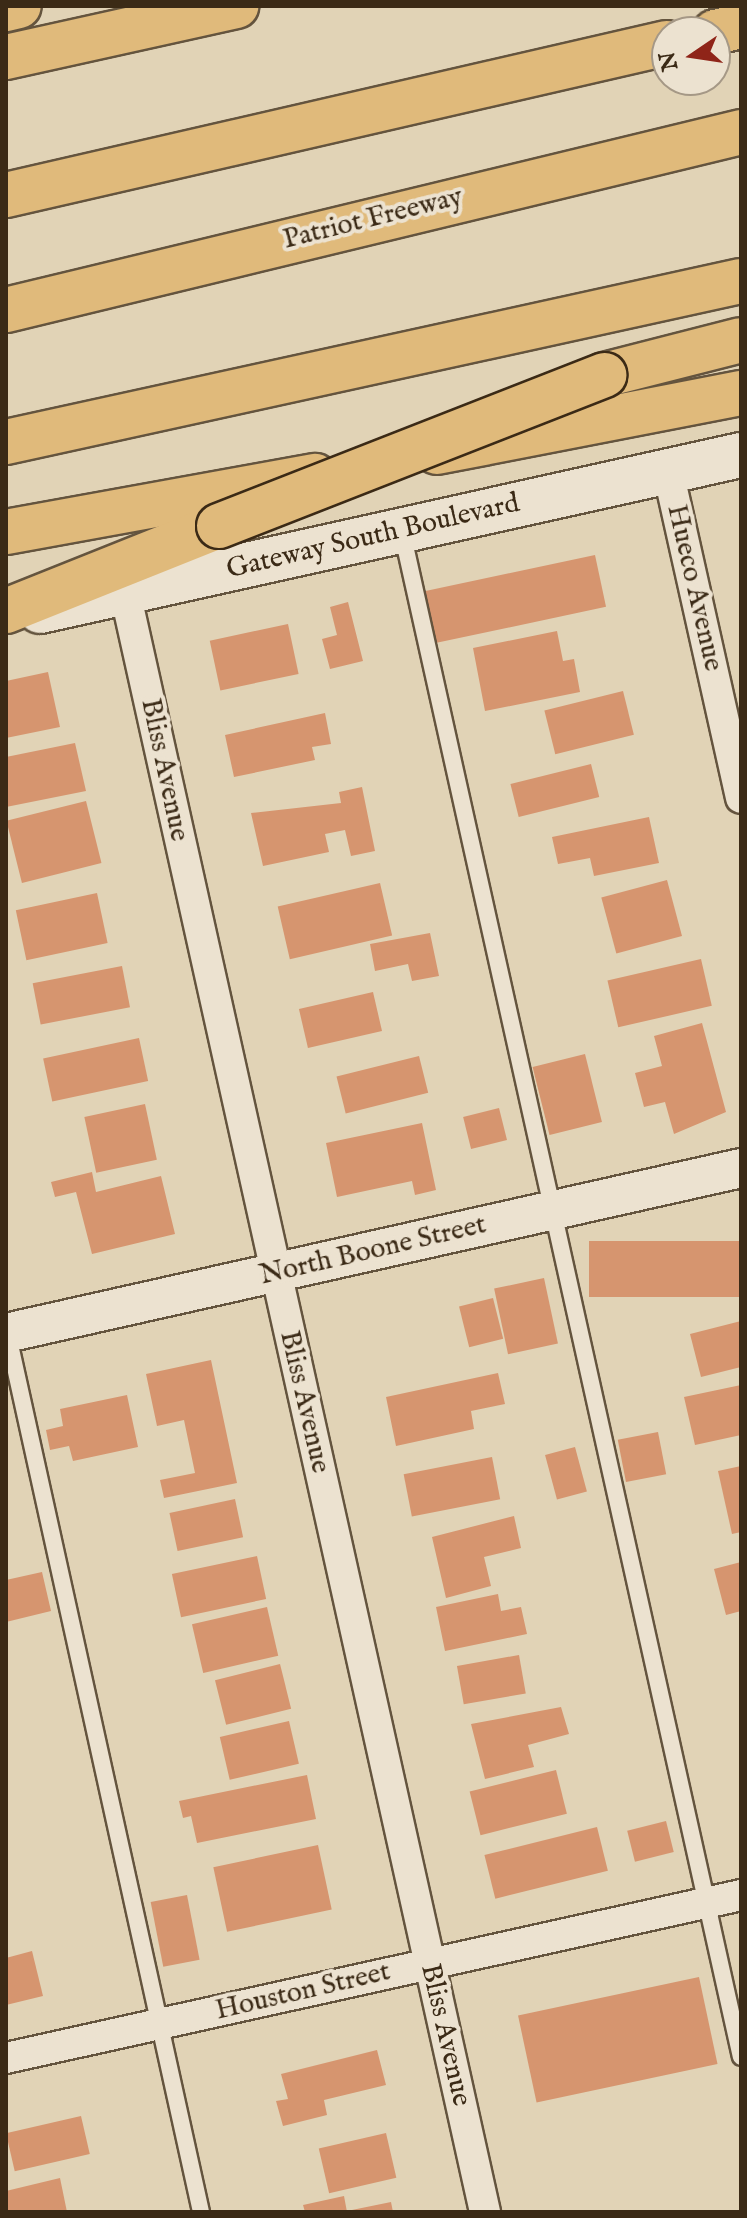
<!DOCTYPE html>
<html>
<head>
<meta charset="utf-8">
<style>
  body { margin:0 }
  #map { position:relative; width:747px; height:2218px; overflow:hidden; background:#e1d3b6; font-family:"IM FELL English",serif }
  div>[style] { position:absolute }
  .building>* { inset:0; background:#d6956f; transform-origin:0 0 }
  .roads { filter:drop-shadow(2px 0 #64543e) drop-shadow(-2px 0 #64543e) drop-shadow(0 2px #64543e) drop-shadow(0 -2px #64543e) }
  .service>* { height:16px; margin:-8px; padding:0 8px; transform-origin:8px; border-radius:8px; background:#ece2d0 }
  .minor>* { height:30px; margin:-15px; padding:0 15px; transform-origin:15px; border-radius:15px; background:#ece2d0 }
  .tertiary>* { height:38px; margin:-19px; padding:0 19px; transform-origin:19px; border-radius:19px; background:#ece2d0 }
  .secondary>* { height:44px; margin:-22px; padding:0 22px; transform-origin:22px; border-radius:22px; background:#ece2d0 }
  .motorway>* { height:44px; margin:-22px; padding:0 22px; transform-origin:22px; border-radius:22px; background:#e0ba7b }
  .bridges { filter:drop-shadow(2px 0 #3b2a16) drop-shadow(-2px 0 #3b2a16) drop-shadow(0 2px #3b2a16) drop-shadow(0 -2px #3b2a16) }
  .motorway-bridge>* { height:44px; margin:-22px; padding:0 22px; transform-origin:22px; border-radius:22px; background:#e0ba7b }
  span { translate:-50% -50%; white-space:nowrap; text-align:center; line-height:1.15; -webkit-text-stroke:8px #ece2d0; paint-order:stroke }
  .street-label { font-size:28px; color:#3b2a16 }
  .frame { position:absolute; inset:0; border:8px solid #3b2a16; pointer-events:none }
  .north { position:absolute; left:651px; top:16px; width:80px; height:80px; box-sizing:border-box; background:#ece2d0; border:2px solid #a59886; border-radius:50%; rotate:257deg; font-size:22px; font-weight:700; line-height:32px; text-align:center; color:#3b2a16 }
  .north::after { content:''; display:block; margin:auto; width:28px; height:36px; background:#8f2418; clip-path:polygon(50% 0,100% 100%,50% 72%,0 100%) }
</style>
</head>
<body>
<div id="map">
  <div class="building">
    <div style="left:595px;top:555px;width:53px;height:178px;rotate:78deg"></div>
    <div style="clip-path:polygon(348px 602px,363px 661px,330px 669px,322px 639px,337px 635px,330px 607px)"></div>
    <div style="left:288px;top:624px;width:51px;height:80px;rotate:78deg"></div>
    <div style="clip-path:polygon(557px 631px,563px 661px,574px 659px,580px 692px,485px 711px,473px 648px)"></div>
    <div style="clip-path:polygon(48px 672px,60px 727px,6px 738px,6px 681px)"></div>
    <div style="left:623px;top:691px;width:45px;height:81px;rotate:76deg"></div>
    <div style="clip-path:polygon(325px 713px,331px 744px,312px 747px,315px 760px,234px 777px,225px 735px)"></div>
    <div style="clip-path:polygon(75px 743px,86px 791px,6px 807px,6px 757px)"></div>
    <div style="left:591px;top:764px;width:34px;height:83px;rotate:76deg"></div>
    <div style="clip-path:polygon(362px 787px,375px 851px,351px 856px,345px 830px,325px 834px,329px 852px,263px 866px,251px 813px,341px 803px,339px 792px)"></div>
    <div style="left:86px;top:801px;width:64px;height:82px;rotate:76deg"></div>
    <div style="clip-path:polygon(649px 817px,659px 863px,594px 876px,590px 858px,558px 864px,552px 837px)"></div>
    <div style="left:667px;top:880px;width:58px;height:68px;rotate:75deg"></div>
    <div style="left:380px;top:883px;width:54px;height:105px;rotate:77deg"></div>
    <div style="left:97px;top:893px;width:51px;height:83px;rotate:78deg"></div>
    <div style="clip-path:polygon(430px 933px,439px 976px,412px 981px,408px 964px,375px 971px,370px 944px)"></div>
    <div style="left:701px;top:959px;width:48px;height:96px;rotate:77deg"></div>
    <div style="left:122px;top:966px;width:42px;height:91px;rotate:79deg"></div>
    <div style="left:373px;top:992px;width:40px;height:76px;rotate:77deg"></div>
    <div style="clip-path:polygon(702px 1023px,726px 1112px,674px 1134px,665px 1102px,644px 1107px,635px 1073px,662px 1066px,654px 1036px)"></div>
    <div style="left:139px;top:1038px;width:44px;height:98px;rotate:78deg"></div>
    <div style="left:585px;top:1054px;width:70px;height:54px;rotate:76deg"></div>
    <div style="left:419px;top:1056px;width:38px;height:85px;rotate:76deg"></div>
    <div style="left:145px;top:1104px;width:57px;height:62px;rotate:78deg"></div>
    <div style="left:499px;top:1108px;width:33px;height:37px;rotate:76deg"></div>
    <div style="clip-path:polygon(422px 1123px,436px 1190px,415px 1195px,412px 1181px,337px 1197px,326px 1143px)"></div>
    <div style="clip-path:polygon(92px 1172px,96px 1192px,161px 1176px,175px 1234px,92px 1254px,76px 1192px,55px 1197px,51px 1182px)"></div>
    <div style="left:741px;top:1241px;width:56px;height:152px;rotate:90deg"></div>
    <div style="left:544px;top:1278px;width:67px;height:51px;rotate:78deg"></div>
    <div style="left:493px;top:1298px;width:42px;height:35px;rotate:76deg"></div>
    <div style="clip-path:polygon(741px 1321px,741px 1367px,701px 1377px,690px 1334px)"></div>
    <div style="clip-path:polygon(211px 1360px,237px 1483px,164px 1498px,160px 1480px,195px 1473px,184px 1420px,157px 1426px,146px 1374px)"></div>
    <div style="clip-path:polygon(498px 1373px,505px 1404px,471px 1411px,474px 1429px,396px 1446px,386px 1397px)"></div>
    <div style="clip-path:polygon(741px 1385px,741px 1435px,695px 1445px,684px 1397px)"></div>
    <div style="clip-path:polygon(127px 1395px,138px 1447px,73px 1461px,69px 1446px,50px 1450px,46px 1430px,63px 1426px,60px 1409px)"></div>
    <div style="left:658px;top:1432px;width:43px;height:41px;rotate:79deg"></div>
    <div style="left:575px;top:1447px;width:46px;height:31px;rotate:75deg"></div>
    <div style="left:492px;top:1457px;width:43px;height:90px;rotate:79deg"></div>
    <div style="clip-path:polygon(741px 1466px,741px 1532px,732px 1534px,718px 1471px)"></div>
    <div style="left:235px;top:1499px;width:39px;height:67px;rotate:78deg"></div>
    <div style="clip-path:polygon(514px 1516px,521px 1548px,484px 1557px,491px 1586px,446px 1598px,432px 1537px)"></div>
    <div style="left:257px;top:1556px;width:44px;height:87px;rotate:78deg"></div>
    <div style="clip-path:polygon(741px 1562px,741px 1611px,726px 1615px,714px 1569px)"></div>
    <div style="clip-path:polygon(42px 1572px,51px 1611px,6px 1622px,6px 1580px)"></div>
    <div style="clip-path:polygon(498px 1594px,501px 1611px,521px 1607px,527px 1634px,445px 1651px,436px 1607px)"></div>
    <div style="left:267px;top:1607px;width:50px;height:77px;rotate:77deg"></div>
    <div style="left:519px;top:1655px;width:39px;height:63px;rotate:80deg"></div>
    <div style="left:280px;top:1664px;width:46px;height:67px;rotate:76deg"></div>
    <div style="clip-path:polygon(561px 1707px,569px 1734px,528px 1745px,534px 1767px,485px 1779px,471px 1724px)"></div>
    <div style="left:289px;top:1721px;width:44px;height:71px;rotate:77deg"></div>
    <div style="left:556px;top:1770px;width:45px;height:89px;rotate:76deg"></div>
    <div style="clip-path:polygon(307px 1775px,316px 1819px,197px 1843px,191px 1816px,183px 1818px,179px 1801px)"></div>
    <div style="left:666px;top:1821px;width:32px;height:40px;rotate:76deg"></div>
    <div style="left:597px;top:1827px;width:45px;height:116px;rotate:76deg"></div>
    <div style="left:318px;top:1845px;width:66px;height:107px;rotate:78deg"></div>
    <div style="left:187px;top:1895px;width:66px;height:37px;rotate:79deg"></div>
    <div style="clip-path:polygon(32px 1951px,43px 1996px,6px 2005px,6px 1958px)"></div>
    <div style="left:699px;top:1977px;width:89px;height:185px;rotate:78deg"></div>
    <div style="clip-path:polygon(377px 2050px,386px 2085px,324px 2100px,327px 2115px,283px 2126px,276px 2101px,288px 2099px,281px 2074px)"></div>
    <div style="left:81px;top:2116px;width:39px;height:77px;rotate:77deg"></div>
    <div style="left:386px;top:2133px;width:46px;height:69px;rotate:77deg"></div>
    <div style="clip-path:polygon(60px 2178px,67px 2212px,6px 2212px,6px 2191px)"></div>
    <div style="clip-path:polygon(344px 2196px,347px 2212px,305px 2212px,303px 2205px)"></div>
    <div style="clip-path:polygon(391px 2202px,393px 2212px,347px 2212px,347px 2211px)"></div>
  </div>
  <div class="roads">
    <div class="service">
      <div style="left:402px;top:532px;width:1562px;rotate:77.47deg"></div>
      <div style="left:7px;top:1331px;width:902px;rotate:77.58deg"></div>
    </div>
    <div class="minor">
      <div style="left:668px;top:471px;width:335px;rotate:77.4deg"></div>
      <div style="left:125px;top:592px;width:1660px;rotate:77.47deg"></div>
      <div style="left:6px;top:2058px;width:753px;rotate:-12.5deg"></div>
    </div>
    <div class="tertiary">
      <div style="left:6px;top:1333px;width:753px;rotate:-12.65deg"></div>
    </div>
    <div class="secondary">
      <div style="left:40px;top:611px;width:718px;rotate:-12.55deg"></div>
    </div>
    <div class="motorway">
      <div style="left:6px;top:9px;width:13px;rotate:-13deg"></div>
      <div style="left:715px;top:32px;width:27px;rotate:-13deg"></div>
      <div style="left:6px;top:57px;width:236px;rotate:-12.5deg"></div>
      <div style="left:6px;top:195px;width:678px;rotate:-12.95deg"></div>
      <div style="left:6px;top:310px;width:756px;rotate:-13.61deg"></div>
      <div style="left:604px;top:375px;width:141px;rotate:-14.3deg"></div>
      <div style="left:6px;top:442px;width:752px;rotate:-12.36deg"></div>
      <div style="left:437px;top:452px;width:310px;rotate:-11deg"></div>
      <div style="left:6px;top:532px;width:314px;rotate:-10.3deg"></div>
      <div style="left:6px;top:611px;width:229px;rotate:-21.8deg"></div>
    </div>
  </div>
  <div class="bridges">
    <div class="motorway-bridge">
      <div style="left:219px;top:526px;width:414px;rotate:-21.4deg"></div>
    </div>
  </div>
  <div class="street-label">
    <span style="left:373px;top:219px;rotate:-14deg">Patriot Freeway</span>
    <span style="left:373px;top:537px;rotate:-13deg">Gateway South Boulevard</span>
    <span style="left:694px;top:588px;rotate:77deg">Hueco Avenue</span>
    <span style="left:164px;top:770px;rotate:78deg">Bliss Avenue</span>
    <span style="left:373px;top:1251px;rotate:-13deg">North Boone Street</span>
    <span style="left:304px;top:1402px;rotate:77deg">Bliss Avenue</span>
    <span style="left:303px;top:1992px;rotate:-13deg">Houston Street</span>
    <span style="left:445px;top:2035px;rotate:77deg">Bliss Avenue</span>
  </div>
  <div class="frame"></div>
  <div class="north">N</div>
</div>
</body>
</html>
